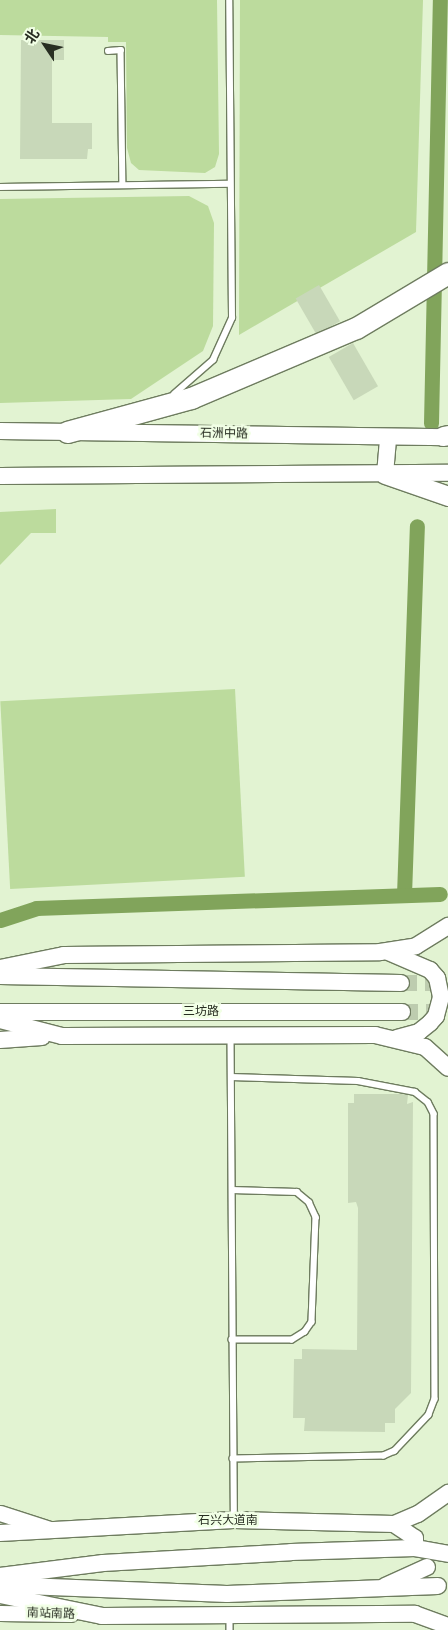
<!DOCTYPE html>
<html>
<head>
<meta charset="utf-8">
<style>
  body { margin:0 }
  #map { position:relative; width:448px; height:1630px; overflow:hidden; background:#e2f3d2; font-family:"Times New Roman","Noto Sans SC",serif }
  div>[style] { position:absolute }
  .green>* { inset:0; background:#bcdb9d; transform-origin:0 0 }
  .canal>* { height:15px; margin:-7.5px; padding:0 7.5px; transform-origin:7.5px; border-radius:7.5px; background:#81a45b }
  .building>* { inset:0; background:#c8d8b9; transform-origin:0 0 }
  .secondary-tunnel>* { height:16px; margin-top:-8px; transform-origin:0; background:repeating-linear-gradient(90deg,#bdccaf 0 16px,transparent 0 24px) }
  .roads { filter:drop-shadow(1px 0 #6e7c5f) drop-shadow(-1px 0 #6e7c5f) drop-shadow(0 1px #6e7c5f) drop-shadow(0 -1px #6e7c5f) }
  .service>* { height:5.5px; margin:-2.75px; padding:0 2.75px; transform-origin:2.75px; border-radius:2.75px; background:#fff }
  .tertiary>* { height:15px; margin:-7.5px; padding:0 7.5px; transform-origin:7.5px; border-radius:7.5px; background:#fff }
  .secondary>* { height:16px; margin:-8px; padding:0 8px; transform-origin:8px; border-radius:8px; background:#fff }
  .primary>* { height:19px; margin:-9.5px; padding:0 9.5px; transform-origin:9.5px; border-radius:9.5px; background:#fff }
  .motorway>* { height:21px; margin:-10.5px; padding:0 10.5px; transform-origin:10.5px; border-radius:10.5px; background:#fff }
  span { translate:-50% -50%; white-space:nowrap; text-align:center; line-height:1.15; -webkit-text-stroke:5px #f1ffe5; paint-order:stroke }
  .street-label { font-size:12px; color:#282e22 }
  .north { position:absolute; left:20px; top:20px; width:50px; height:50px; -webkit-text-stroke:4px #f1ffe5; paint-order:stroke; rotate:304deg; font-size:14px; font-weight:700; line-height:20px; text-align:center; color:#282e22 }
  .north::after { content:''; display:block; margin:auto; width:18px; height:22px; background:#282e22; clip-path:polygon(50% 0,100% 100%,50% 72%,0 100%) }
</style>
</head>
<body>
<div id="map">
  <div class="green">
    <div style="clip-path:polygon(0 0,217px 0,219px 154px,215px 167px,205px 173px,139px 170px,131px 163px,127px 148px,126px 42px,108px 42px,108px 37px,0 35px)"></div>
    <div style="clip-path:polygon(240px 0,423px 0,416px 232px,239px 335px)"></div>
    <div style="clip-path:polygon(189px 196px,208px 206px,214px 223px,213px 326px,203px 351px,131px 399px,0 403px,0 199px)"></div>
    <div style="clip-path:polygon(56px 509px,56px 533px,31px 533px,0 565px,0 512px)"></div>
    <div style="left:235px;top:689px;width:188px;height:235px;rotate:87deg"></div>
  </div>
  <div class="canal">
    <div style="left:431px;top:423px;width:423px;rotate:-88.8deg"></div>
    <div style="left:404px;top:895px;width:369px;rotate:-88deg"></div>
    <div style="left:0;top:920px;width:38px;rotate:-18deg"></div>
    <div style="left:36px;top:908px;width:404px;rotate:-2deg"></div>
  </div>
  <div class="building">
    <div style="clip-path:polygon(21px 40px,64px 40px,64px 60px,52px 60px,52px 123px,92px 123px,92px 149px,88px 149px,87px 159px,20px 159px)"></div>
    <div style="left:319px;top:285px;width:42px;height:27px;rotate:60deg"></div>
    <div style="left:353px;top:343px;width:50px;height:28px;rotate:60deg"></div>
    <div style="clip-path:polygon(354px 1094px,401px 1094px,408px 1095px,407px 1104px,413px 1102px,411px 1393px,395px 1409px,395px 1423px,385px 1423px,385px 1432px,304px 1431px,305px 1418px,293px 1418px,294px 1359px,302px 1359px,302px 1349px,357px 1350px,358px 1208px,356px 1202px,348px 1203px,348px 1103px,354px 1103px)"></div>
  </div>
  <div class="secondary-tunnel">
    <div style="left:401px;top:983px;width:47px"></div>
    <div style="left:402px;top:1012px;width:46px"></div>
  </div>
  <div class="roads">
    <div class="service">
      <div style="left:108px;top:51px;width:13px;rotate:-4deg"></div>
      <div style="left:121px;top:50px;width:135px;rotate:89.2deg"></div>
      <div style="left:0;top:187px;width:228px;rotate:-0.8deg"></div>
      <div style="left:174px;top:394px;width:52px;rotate:-41.1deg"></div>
      <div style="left:213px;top:360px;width:46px;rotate:-65.7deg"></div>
      <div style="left:232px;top:318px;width:318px;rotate:-90.5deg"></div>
      <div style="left:231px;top:1037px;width:481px;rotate:89.6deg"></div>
      <div style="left:231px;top:1077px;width:127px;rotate:1.8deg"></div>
      <div style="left:358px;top:1081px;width:58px;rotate:10.9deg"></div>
      <div style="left:415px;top:1092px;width:16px;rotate:38deg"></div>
      <div style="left:428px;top:1102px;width:13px;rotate:63deg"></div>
      <div style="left:434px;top:1114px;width:285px;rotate:89.8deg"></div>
      <div style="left:435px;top:1399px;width:17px;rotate:111deg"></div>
      <div style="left:429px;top:1415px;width:50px;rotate:133.4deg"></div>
      <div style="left:395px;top:1451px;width:12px;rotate:156deg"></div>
      <div style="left:384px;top:1456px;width:151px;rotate:178.9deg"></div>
      <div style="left:232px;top:1190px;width:65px;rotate:1.8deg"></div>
      <div style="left:297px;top:1192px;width:16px;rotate:40deg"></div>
      <div style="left:309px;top:1202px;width:17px;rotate:65deg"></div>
      <div style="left:316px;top:1217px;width:105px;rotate:92.2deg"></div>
      <div style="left:312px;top:1322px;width:12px;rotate:125deg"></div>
      <div style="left:305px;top:1332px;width:15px;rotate:148deg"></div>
      <div style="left:292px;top:1340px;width:60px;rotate:180deg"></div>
      <div style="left:230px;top:1617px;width:13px;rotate:90deg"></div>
    </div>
    <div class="tertiary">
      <div style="left:0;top:1513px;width:52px;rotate:17.7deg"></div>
      <div style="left:0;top:1613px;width:71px;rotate:0.8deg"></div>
    </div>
    <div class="secondary">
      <div style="left:0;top:431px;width:448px;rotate:0.8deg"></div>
      <div style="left:385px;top:474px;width:37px;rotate:-85deg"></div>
      <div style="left:0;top:476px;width:448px;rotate:-0.4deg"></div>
      <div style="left:388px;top:952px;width:46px;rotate:23.2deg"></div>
      <div style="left:430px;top:970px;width:11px;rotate:49deg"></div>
      <div style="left:437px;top:978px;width:19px;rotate:78deg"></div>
      <div style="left:441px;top:997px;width:20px;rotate:105deg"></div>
      <div style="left:436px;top:1016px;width:9px;rotate:131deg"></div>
      <div style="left:430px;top:1023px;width:14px;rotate:141deg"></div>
      <div style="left:419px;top:1032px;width:23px;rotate:165deg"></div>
      <div style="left:0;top:968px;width:65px;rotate:-11.5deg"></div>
      <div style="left:64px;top:955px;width:316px;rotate:-0.5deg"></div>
      <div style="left:380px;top:952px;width:36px;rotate:-9deg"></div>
      <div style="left:416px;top:946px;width:38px;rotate:-32deg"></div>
      <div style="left:0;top:976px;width:401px;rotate:1deg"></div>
      <div style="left:0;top:1012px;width:402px"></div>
      <div style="left:0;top:1020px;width:64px;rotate:14.5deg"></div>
      <div style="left:62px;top:1036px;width:313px;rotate:-0.2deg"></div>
      <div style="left:375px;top:1035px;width:51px;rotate:13.5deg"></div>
      <div style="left:425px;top:1047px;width:31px;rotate:42deg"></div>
      <div style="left:0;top:1040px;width:42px;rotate:-4.1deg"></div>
      <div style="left:394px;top:1524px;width:25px;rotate:34deg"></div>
      <div style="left:415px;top:1538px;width:10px;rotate:90deg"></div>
      <div style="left:0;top:1533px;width:234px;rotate:-3.2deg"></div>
      <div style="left:234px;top:1520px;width:160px;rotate:1.4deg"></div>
      <div style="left:394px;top:1524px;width:26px;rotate:-23deg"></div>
      <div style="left:418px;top:1514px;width:37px;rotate:-35deg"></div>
      <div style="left:0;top:1576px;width:104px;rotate:-7.2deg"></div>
      <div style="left:103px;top:1563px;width:188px;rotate:-3.3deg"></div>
      <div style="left:291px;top:1552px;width:124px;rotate:-1.8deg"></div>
      <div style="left:415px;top:1548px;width:34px;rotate:10deg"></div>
      <div style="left:0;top:1585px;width:227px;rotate:2.3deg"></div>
      <div style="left:227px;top:1594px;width:211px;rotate:-2.2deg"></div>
      <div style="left:385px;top:1586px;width:46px;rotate:-24.3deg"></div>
      <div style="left:0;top:1595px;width:104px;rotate:11.6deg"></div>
      <div style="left:102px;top:1616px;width:313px;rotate:-0.4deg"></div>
      <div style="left:415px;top:1614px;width:35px;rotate:20deg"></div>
    </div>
    <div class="primary">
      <div style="left:443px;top:436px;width:5px;rotate:-11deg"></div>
      <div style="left:385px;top:474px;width:67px;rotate:19.2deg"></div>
    </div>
    <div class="motorway">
      <div style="left:67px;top:432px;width:129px;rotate:-15.3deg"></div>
      <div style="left:191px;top:398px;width:179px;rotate:-23deg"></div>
      <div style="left:356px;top:328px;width:107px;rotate:-30.9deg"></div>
    </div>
  </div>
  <div class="street-label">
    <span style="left:224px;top:434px;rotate:1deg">石洲中路</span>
    <span style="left:201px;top:1012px">三坊路</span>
    <span style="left:228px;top:1521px">石兴大道南</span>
    <span style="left:51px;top:1614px;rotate:2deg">南站南路</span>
  </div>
  <div class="north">北</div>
</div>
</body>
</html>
